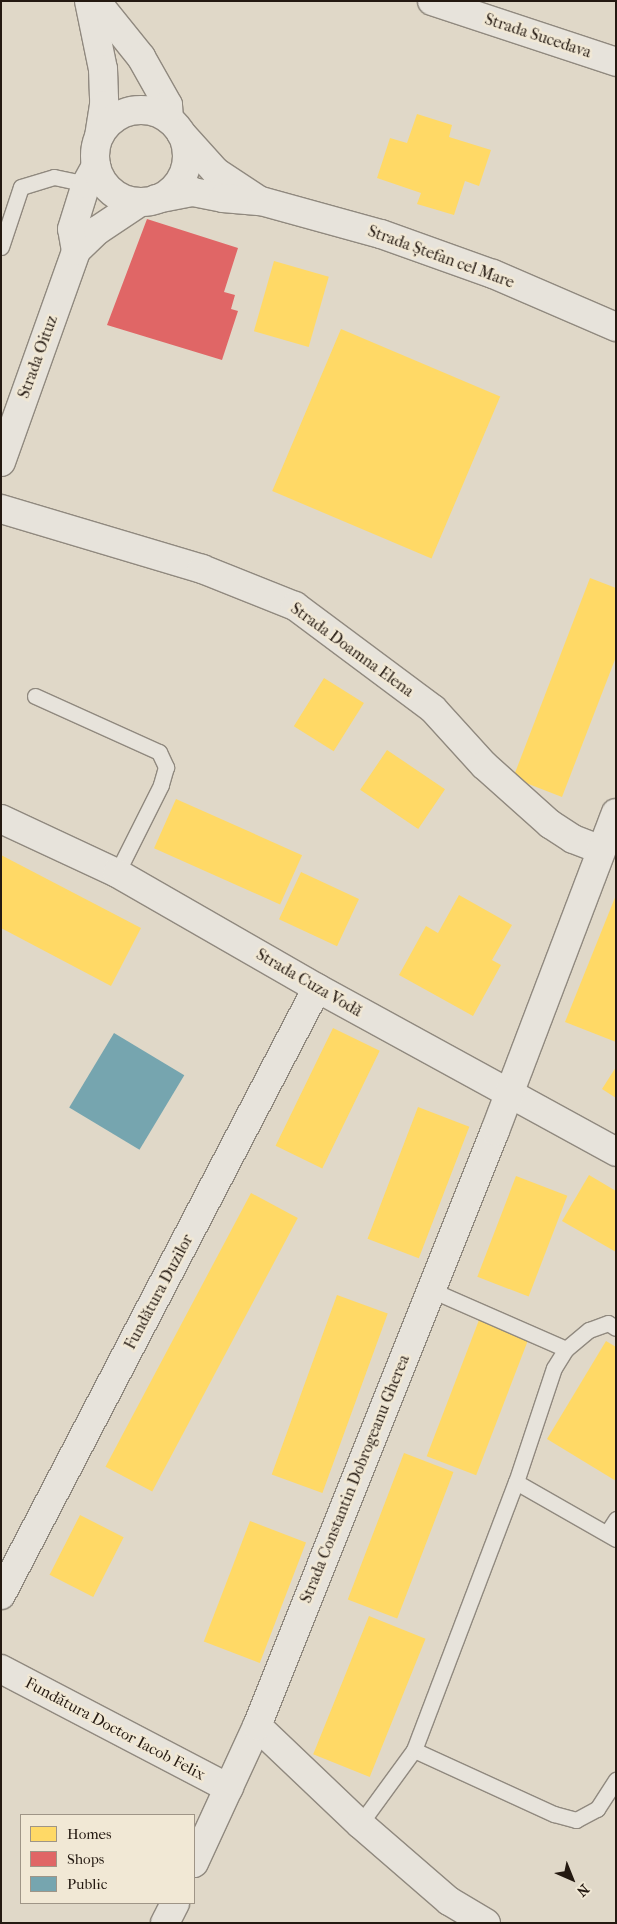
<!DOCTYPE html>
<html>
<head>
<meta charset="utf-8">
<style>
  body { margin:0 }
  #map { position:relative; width:617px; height:1924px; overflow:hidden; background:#e0d8c8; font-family:"IM FELL French Canon",serif }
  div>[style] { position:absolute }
  .homes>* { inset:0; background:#ffd966; transform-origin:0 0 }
  .shops>* { inset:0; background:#e06666 }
  .public>* { inset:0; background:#76a5af; transform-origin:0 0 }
  .roads { filter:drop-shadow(1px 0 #90897f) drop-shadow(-1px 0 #90897f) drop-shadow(0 1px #90897f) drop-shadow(0 -1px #90897f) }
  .lane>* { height:15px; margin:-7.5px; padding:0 7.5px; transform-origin:7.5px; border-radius:7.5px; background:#e7e3db }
  .street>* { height:28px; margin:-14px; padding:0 14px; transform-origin:14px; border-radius:14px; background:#e7e3db }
  .secondary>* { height:28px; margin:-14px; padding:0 14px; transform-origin:14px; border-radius:14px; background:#e7e3db }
  .secondary>.ring { margin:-14px; padding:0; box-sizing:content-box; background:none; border:28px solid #e7e3db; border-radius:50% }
  span { translate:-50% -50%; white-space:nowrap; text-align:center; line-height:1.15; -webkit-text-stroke:5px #f1e8d5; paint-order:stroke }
  .street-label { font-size:16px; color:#241911 }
  .frame { position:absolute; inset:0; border:2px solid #241911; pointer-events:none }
  .legend { position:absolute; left:20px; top:1814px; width:175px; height:90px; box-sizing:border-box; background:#f1e8d5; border:1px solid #9f9587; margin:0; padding:6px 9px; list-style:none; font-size:15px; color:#241911 }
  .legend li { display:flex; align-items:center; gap:10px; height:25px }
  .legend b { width:25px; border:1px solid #9f9587 }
  .north { position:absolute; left:547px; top:1854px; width:50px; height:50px; -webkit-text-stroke:4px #f1e8d5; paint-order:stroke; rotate:136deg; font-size:14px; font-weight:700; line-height:20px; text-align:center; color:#241911 }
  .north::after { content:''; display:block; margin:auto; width:18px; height:22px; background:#241911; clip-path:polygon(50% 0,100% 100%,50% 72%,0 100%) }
</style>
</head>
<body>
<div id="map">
  <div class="homes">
    <div style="clip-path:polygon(417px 114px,452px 125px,449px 137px,491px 150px,479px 186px,465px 181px,454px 215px,417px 204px,421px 193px,377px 178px,390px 138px,407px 143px)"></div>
    <div style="left:274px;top:261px;width:57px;height:73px;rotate:16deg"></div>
    <div style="left:341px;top:329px;width:173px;height:176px;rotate:23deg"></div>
    <div style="clip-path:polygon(590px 578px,616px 588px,616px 657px,562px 797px,513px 778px)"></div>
    <div style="left:324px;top:678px;width:47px;height:57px;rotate:32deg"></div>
    <div style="left:387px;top:750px;width:70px;height:48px;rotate:34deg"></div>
    <div style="left:176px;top:799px;width:138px;height:54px;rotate:24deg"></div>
    <div style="clip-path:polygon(1px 855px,141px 928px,111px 986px,1px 928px)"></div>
    <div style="left:301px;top:872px;width:64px;height:52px;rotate:25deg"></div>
    <div style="clip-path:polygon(459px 895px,512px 925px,492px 960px,501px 965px,473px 1016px,399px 975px,426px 926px,438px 933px)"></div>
    <div style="clip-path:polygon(616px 895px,616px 1042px,565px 1022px)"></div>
    <div style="left:333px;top:1028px;width:52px;height:131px;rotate:26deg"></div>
    <div style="clip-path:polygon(616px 1067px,616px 1098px,602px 1089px)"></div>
    <div style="left:418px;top:1107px;width:55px;height:141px;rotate:21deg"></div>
    <div style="clip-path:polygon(589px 1175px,616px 1191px,616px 1252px,562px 1221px)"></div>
    <div style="left:516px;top:1176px;width:55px;height:108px;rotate:21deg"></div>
    <div style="left:251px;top:1193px;width:53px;height:310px;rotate:28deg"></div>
    <div style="left:337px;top:1295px;width:54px;height:191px;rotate:20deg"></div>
    <div style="left:479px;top:1320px;width:53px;height:146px;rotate:21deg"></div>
    <div style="clip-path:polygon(606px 1341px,616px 1347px,616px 1481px,547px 1439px)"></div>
    <div style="left:404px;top:1453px;width:53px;height:157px;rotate:21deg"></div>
    <div style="left:80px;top:1515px;width:49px;height:67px;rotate:27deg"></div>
    <div style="left:250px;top:1521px;width:60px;height:129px;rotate:21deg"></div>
    <div style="left:369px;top:1616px;width:61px;height:149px;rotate:22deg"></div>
  </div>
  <div class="shops">
    <div style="clip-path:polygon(147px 219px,238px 248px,224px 292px,235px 295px,231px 309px,238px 311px,222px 360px,107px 325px)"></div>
  </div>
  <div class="public">
    <div style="left:114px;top:1033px;width:82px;height:87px;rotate:31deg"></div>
  </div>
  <div class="roads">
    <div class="lane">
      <div style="left:1px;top:247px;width:63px;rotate:-71.6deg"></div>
      <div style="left:21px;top:187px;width:34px;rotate:-17deg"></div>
      <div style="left:54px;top:177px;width:33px;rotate:12deg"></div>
      <div style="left:35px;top:696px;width:136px;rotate:24.3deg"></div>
      <div style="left:159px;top:752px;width:17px;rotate:65deg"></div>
      <div style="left:166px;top:767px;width:19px;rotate:106deg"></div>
      <div style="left:161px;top:785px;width:98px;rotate:116.6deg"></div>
      <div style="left:431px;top:1290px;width:147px;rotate:23.6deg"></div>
      <div style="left:516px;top:1482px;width:115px;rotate:29.7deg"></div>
      <div style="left:607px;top:1533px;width:17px;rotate:-57deg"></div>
      <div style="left:414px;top:1750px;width:154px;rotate:24.6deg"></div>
      <div style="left:554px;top:1814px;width:23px;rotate:15deg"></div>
      <div style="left:576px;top:1820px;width:24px;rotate:-28deg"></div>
      <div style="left:597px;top:1809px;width:35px;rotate:-57deg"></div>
      <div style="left:360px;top:1824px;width:92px;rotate:-53.9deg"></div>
      <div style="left:414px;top:1750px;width:287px;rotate:-69.2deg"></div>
      <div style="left:516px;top:1482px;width:120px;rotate:-71.6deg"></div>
      <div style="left:554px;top:1368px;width:22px;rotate:-58deg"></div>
      <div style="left:566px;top:1349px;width:30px;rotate:-40deg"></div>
      <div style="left:589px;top:1330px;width:20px;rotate:-20deg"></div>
      <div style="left:608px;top:1323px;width:9px;rotate:32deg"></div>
    </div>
    <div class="street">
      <div style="left:432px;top:1px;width:194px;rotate:18.3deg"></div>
      <div style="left:76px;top:251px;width:22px;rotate:-100deg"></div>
      <div style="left:72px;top:229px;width:47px;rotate:-72.7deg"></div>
      <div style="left:86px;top:184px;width:21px;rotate:-61deg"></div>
      <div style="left:1px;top:462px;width:224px;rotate:-70.4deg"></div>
      <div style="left:76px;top:251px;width:30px;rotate:-44deg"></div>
      <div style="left:98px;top:230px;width:50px;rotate:-33.7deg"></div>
      <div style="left:1px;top:509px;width:210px;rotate:16.6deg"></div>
      <div style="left:202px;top:569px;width:100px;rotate:21.7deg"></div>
      <div style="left:295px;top:606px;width:172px;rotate:36.7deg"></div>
      <div style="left:433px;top:709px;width:76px;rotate:47.7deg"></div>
      <div style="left:484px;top:765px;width:89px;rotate:41.8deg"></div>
      <div style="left:550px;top:824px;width:27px;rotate:33deg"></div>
      <div style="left:573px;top:839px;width:30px;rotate:21deg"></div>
      <div style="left:1px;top:819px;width:128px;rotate:25deg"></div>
      <div style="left:117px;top:873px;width:231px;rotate:29.9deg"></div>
      <div style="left:317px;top:988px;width:341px;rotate:28.7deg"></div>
      <div style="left:1px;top:1595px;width:684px;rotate:-62.5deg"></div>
      <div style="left:1px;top:1669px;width:257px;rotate:27.6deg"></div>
      <div style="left:257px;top:1726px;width:142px;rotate:43.6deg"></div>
      <div style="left:360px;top:1824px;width:118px;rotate:40.9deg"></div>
      <div style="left:449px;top:1901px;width:43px;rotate:30.7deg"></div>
      <div style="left:194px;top:1863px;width:151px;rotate:-65.3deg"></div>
      <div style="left:257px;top:1726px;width:641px;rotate:-68.2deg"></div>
      <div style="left:495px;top:1131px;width:340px;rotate:-69.2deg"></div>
      <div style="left:165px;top:1923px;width:22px;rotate:-63deg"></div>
    </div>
    <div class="secondary">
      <div style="left:89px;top:1px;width:69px;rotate:78.4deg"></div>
      <div style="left:103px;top:69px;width:36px;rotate:88deg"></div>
      <div style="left:104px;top:105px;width:31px;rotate:99deg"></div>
      <div style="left:96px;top:1px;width:72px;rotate:51.2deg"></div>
      <div style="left:141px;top:57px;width:55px;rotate:60.6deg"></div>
      <div style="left:168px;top:105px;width:14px;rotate:86deg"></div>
      <div class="ring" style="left:95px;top:110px;width:64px;height:64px"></div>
      <div style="left:181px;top:133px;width:52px;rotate:48.1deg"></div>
      <div style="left:216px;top:172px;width:49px;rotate:33.4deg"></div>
      <div style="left:156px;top:199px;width:38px;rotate:-11deg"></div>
      <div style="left:193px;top:192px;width:31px;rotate:11deg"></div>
      <div style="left:223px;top:198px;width:38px;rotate:5deg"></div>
      <div style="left:261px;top:201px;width:124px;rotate:15.4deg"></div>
      <div style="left:381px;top:234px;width:119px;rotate:19.7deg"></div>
      <div style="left:493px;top:274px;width:134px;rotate:23.3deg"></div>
    </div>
  </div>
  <div class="street-label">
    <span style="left:538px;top:36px;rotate:18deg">Strada Sucedava</span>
    <span style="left:441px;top:257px;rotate:20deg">Strada Ștefan cel Mare</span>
    <span style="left:38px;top:357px;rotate:-70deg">Strada Oituz</span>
    <span style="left:352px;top:650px;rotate:36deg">Strada Doamna Elena</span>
    <span style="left:309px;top:983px;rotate:30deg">Strada Cuza Vodă</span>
    <span style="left:159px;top:1292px;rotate:-62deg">Fundătura Duzilor</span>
    <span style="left:355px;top:1479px;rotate:-68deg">Strada Constantin Dobrogeanu Gherea</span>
    <span style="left:115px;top:1729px;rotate:28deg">Fundătura Doctor Iacob Felix</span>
  </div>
  <div class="frame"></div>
  <ul class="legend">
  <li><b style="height:14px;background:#ffd966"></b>Homes</li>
  <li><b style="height:14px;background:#e06666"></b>Shops</li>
  <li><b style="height:14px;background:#76a5af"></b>Public</li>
  </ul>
  <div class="north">N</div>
</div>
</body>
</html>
